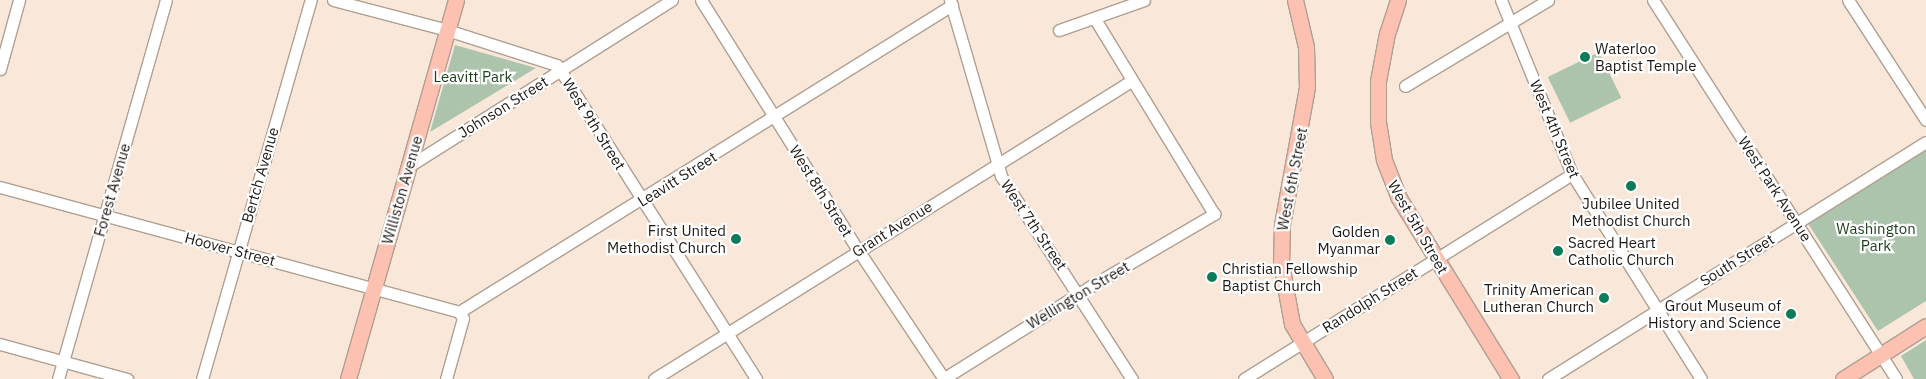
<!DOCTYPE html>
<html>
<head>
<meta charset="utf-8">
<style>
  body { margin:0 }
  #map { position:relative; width:1926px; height:379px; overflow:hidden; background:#f9e8d9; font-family:"IBM Plex Sans",sans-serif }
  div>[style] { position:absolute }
  .green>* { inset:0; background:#adc4ac; transform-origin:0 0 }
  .roads { filter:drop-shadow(1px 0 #af9f91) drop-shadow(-1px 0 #af9f91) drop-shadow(0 1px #af9f91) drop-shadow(0 -1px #af9f91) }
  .minor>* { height:11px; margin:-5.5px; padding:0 5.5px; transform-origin:5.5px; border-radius:5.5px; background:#fff }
  .major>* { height:15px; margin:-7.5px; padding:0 7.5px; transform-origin:7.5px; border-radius:7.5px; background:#fdc1b2 }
  .dots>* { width:14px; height:14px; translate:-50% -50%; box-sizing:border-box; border:2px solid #fff; border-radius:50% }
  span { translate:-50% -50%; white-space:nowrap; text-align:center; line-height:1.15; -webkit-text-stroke:4.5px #fff; paint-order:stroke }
  .poi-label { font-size:15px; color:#1e1813 }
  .left { translate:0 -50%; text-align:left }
  .right { translate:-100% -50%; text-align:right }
  .park-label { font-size:15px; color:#193e1a }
  .street-label { font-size:15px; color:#1e1813 }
</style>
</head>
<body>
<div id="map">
  <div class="green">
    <div style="clip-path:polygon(455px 45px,536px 68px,430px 132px)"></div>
    <div style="left:1599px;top:52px;width:51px;height:57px;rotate:64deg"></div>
    <div style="clip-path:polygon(1926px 147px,1926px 301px,1878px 331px,1807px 222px)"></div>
    <div style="clip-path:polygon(1926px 340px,1926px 379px,1914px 379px,1901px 356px)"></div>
  </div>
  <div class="roads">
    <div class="minor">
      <div style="left:333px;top:0;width:118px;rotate:14.7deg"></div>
      <div style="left:447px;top:30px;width:115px;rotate:17.7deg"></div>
      <div style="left:557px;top:65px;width:372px;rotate:57.6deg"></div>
      <div style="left:701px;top:0;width:295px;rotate:57.9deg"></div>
      <div style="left:858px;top:250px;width:155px;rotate:56.3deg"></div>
      <div style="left:950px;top:0;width:183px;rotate:73.8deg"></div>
      <div style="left:1001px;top:176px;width:242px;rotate:57.2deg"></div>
      <div style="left:1501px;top:0;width:188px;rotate:67.8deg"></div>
      <div style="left:1572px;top:174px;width:242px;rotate:57.8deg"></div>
      <div style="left:1653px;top:0;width:450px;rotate:57.3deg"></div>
      <div style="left:1848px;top:0;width:143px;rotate:57deg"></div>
      <div style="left:1059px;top:30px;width:90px;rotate:-19.4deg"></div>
      <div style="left:0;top:69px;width:72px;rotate:-74.6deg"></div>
      <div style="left:1405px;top:86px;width:167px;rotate:-31deg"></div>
      <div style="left:409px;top:166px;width:311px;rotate:-32.3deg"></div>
      <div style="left:0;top:187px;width:476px;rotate:15.2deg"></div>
      <div style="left:459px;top:312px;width:581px;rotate:-31.91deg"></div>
      <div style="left:0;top:344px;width:132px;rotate:15.4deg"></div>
      <div style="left:58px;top:379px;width:394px;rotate:-74.1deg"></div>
      <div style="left:202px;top:379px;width:394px;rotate:-74deg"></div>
      <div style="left:446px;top:379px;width:63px;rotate:-74.4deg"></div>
      <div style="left:463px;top:318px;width:7px;rotate:-124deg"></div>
      <div style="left:654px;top:379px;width:562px;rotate:-31.99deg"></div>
      <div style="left:943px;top:379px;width:175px;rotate:-32.1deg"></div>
      <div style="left:1091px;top:286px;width:143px;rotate:-30.3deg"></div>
      <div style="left:1214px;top:214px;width:228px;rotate:-121.4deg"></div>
      <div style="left:1244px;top:379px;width:387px;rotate:-32deg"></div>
      <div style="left:1548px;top:379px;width:446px;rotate:-32.1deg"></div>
    </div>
    <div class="major">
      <div style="left:1295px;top:0;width:48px;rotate:76.8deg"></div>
      <div style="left:1306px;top:47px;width:40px;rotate:88.6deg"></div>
      <div style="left:1307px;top:87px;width:139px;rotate:100.3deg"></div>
      <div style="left:1282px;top:224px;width:40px;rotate:91.4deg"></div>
      <div style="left:1281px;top:264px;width:61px;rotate:79.6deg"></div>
      <div style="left:1292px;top:324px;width:64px;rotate:59deg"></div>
      <div style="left:1398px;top:0;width:35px;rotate:108deg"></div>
      <div style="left:1387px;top:33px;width:49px;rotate:100.6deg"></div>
      <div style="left:1378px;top:81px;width:41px;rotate:90deg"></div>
      <div style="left:1378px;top:122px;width:38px;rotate:81deg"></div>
      <div style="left:1384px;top:160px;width:41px;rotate:68.5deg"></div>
      <div style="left:1399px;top:198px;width:213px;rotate:58.3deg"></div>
      <div style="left:348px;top:379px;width:394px;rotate:-74.1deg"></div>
      <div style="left:1843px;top:379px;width:98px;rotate:-32.6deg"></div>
    </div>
  </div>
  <div class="dots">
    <div style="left:1585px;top:57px;background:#0c7c58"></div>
    <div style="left:1631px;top:186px;background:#0c7c58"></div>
    <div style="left:736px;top:239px;background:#0c7c58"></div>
    <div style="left:1390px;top:240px;background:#0c7c58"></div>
    <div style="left:1558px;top:251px;background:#0c7c58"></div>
    <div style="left:1212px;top:277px;background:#0c7c58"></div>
    <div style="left:1604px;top:298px;background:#0c7c58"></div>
    <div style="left:1791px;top:314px;background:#0c7c58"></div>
  </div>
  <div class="poi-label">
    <span class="left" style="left:1595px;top:57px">Waterloo<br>Baptist Temple</span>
    <span style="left:1631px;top:212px">Jubilee United<br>Methodist Church</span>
    <span class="right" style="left:726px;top:239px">First United<br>Methodist Church</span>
    <span class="right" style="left:1380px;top:240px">Golden<br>Myanmar</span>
    <span class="left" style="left:1568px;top:251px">Sacred Heart<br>Catholic Church</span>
    <span class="left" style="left:1222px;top:277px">Christian Fellowship<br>Baptist Church</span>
    <span class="right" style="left:1594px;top:298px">Trinity American<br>Lutheran Church</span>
    <span class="right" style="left:1781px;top:314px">Grout Museum of<br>History and Science</span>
  </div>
  <div class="park-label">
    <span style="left:473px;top:77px">Leavitt Park</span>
    <span style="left:1876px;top:237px">Washington<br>Park</span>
  </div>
  <div class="street-label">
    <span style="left:503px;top:107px;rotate:-32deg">Johnson Street</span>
    <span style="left:594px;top:124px;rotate:58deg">West 9th Street</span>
    <span style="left:1555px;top:129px;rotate:67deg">West 4th Street</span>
    <span style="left:260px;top:175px;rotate:-74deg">Bertch Avenue</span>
    <span style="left:677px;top:179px;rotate:-32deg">Leavitt Street</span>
    <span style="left:1292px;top:179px;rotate:-79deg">West 6th Street</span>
    <span style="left:1775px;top:189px;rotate:57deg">West Park Avenue</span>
    <span style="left:112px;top:190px;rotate:-74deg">Forest Avenue</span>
    <span style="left:402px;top:190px;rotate:-74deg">Williston Avenue</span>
    <span style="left:821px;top:191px;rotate:58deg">West 8th Street</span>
    <span style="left:1034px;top:225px;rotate:56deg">West 7th Street</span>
    <span style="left:1418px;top:227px;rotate:60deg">West 5th Street</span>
    <span style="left:892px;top:229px;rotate:-32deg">Grant Avenue</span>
    <span style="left:230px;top:249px;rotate:15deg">Hoover Street</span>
    <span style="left:1737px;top:260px;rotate:-32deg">South Street</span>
    <span style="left:1078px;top:295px;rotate:-31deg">Wellington Street</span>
    <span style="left:1370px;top:300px;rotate:-32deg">Randolph Street</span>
  </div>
</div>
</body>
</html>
